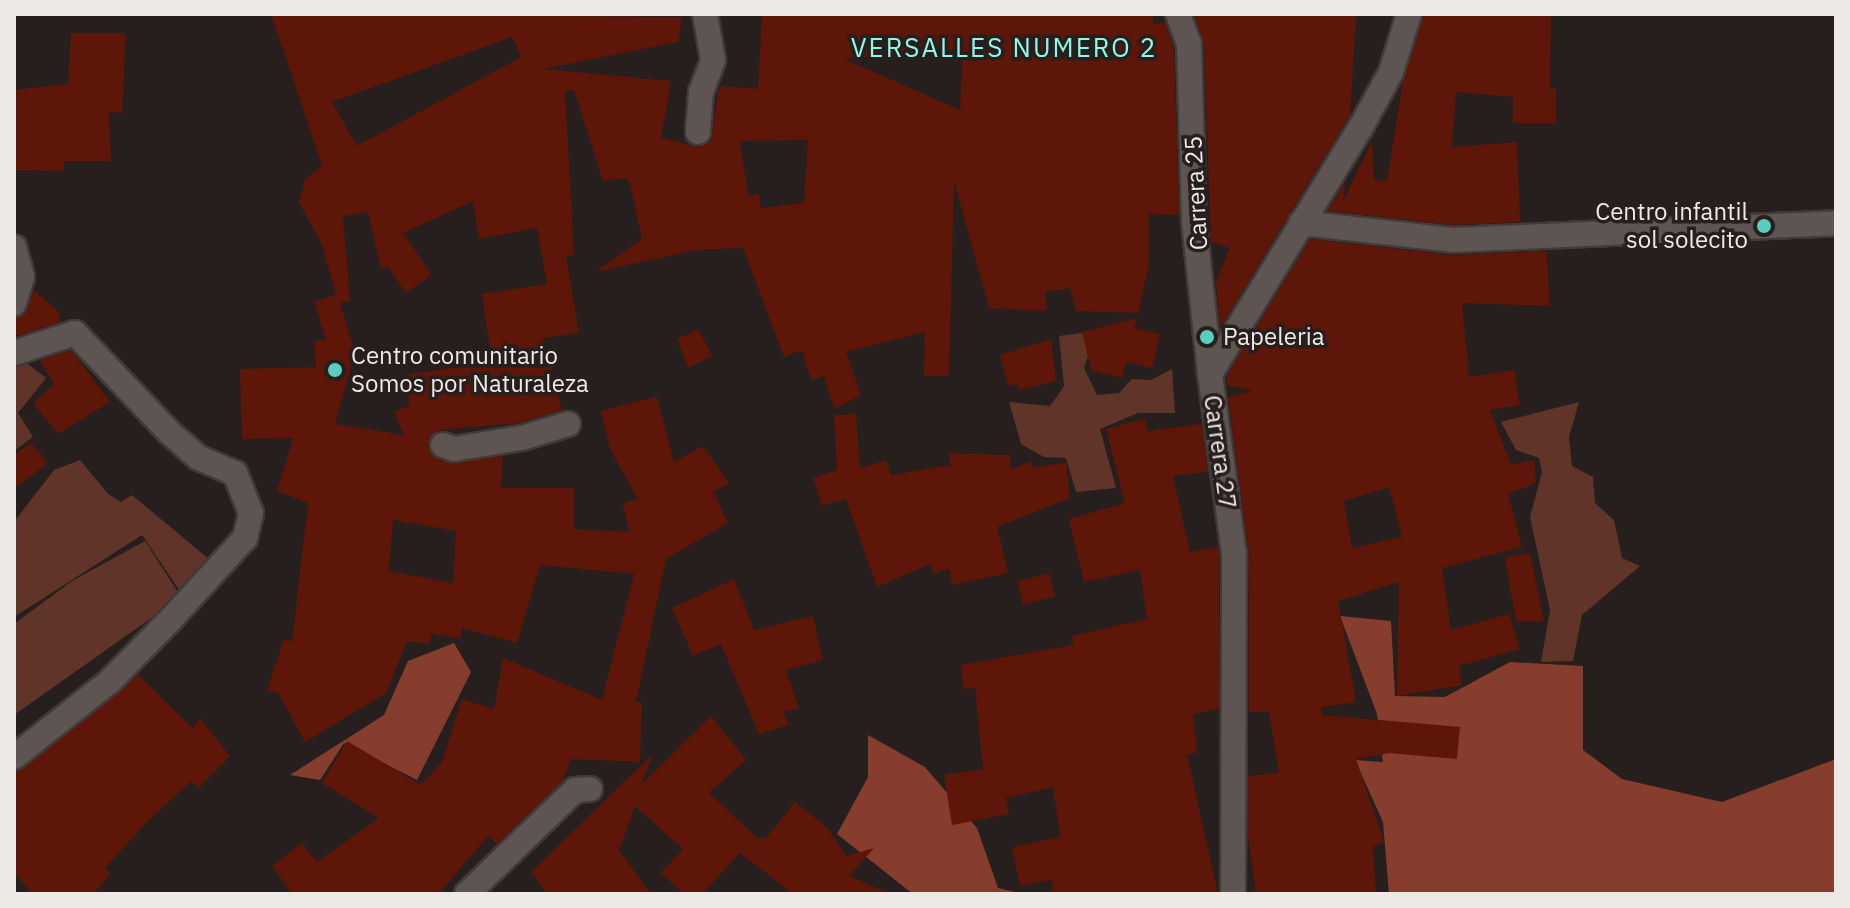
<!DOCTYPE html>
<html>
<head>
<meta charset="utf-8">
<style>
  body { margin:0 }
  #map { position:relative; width:1850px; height:908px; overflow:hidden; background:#261f1d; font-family:"IBM Plex Sans",sans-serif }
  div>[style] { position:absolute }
  .green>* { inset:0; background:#61342a }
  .forest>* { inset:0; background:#873d2d }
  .building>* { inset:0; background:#5d1607; transform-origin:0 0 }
  .roads { filter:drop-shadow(2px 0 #403a38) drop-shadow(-2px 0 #403a38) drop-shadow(0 2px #403a38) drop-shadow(0 -2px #403a38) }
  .minor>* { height:24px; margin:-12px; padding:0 12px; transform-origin:12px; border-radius:12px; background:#5e5553 }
  .dots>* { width:22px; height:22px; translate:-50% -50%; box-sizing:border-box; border:4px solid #261f1d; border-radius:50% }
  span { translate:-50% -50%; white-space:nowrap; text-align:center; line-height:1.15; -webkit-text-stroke:7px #261f1d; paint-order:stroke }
  .street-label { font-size:24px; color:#eee8e7 }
  .poi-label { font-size:24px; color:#eee8e7 }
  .right { translate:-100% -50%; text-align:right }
  .left { translate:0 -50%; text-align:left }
  .neighbourhood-label { font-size:26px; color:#8ff7e7; letter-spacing:2px }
  .frame { position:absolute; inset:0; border:16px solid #eee8e7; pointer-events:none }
</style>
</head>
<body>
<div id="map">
  <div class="green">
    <div style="clip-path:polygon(1096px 331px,1084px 368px,1097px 395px,1119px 393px,1132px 379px,1151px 380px,1172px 369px,1175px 413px,1138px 413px,1100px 429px,1116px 488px,1076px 492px,1066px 458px,1044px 457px,1021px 444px,1009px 402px,1050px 406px,1064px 386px,1059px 336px)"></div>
    <div style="clip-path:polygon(24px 361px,46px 378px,18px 413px,33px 437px,14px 451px,14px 363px)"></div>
    <div style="clip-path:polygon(1579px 402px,1569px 437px,1572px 466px,1593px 477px,1595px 503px,1614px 520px,1622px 558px,1640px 566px,1582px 615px,1573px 661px,1541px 662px,1550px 610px,1530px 517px,1542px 472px,1539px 458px,1516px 450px,1501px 422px)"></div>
    <div style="clip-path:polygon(80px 460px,108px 494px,121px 502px,132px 495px,211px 561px,182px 594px,142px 535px,14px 617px,14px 522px,54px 470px)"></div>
    <div style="clip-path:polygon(145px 541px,181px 597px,14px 715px,14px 624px,72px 581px)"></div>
  </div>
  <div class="forest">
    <div style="clip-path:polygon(1340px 616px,1391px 621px,1395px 696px,1445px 697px,1510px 662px,1583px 666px,1583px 750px,1622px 779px,1722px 802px,1836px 759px,1836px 894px,1389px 894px,1383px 822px,1355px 760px,1383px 762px,1377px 714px)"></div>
    <div style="clip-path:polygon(454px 643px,471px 672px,417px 780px,344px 743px,320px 780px,290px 775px,384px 715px,408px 661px)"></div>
    <div style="clip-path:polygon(868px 735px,925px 767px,977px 828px,998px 888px,1023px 894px,913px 894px,837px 834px,868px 777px)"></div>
  </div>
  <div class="building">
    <div style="clip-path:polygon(evenodd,271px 14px,682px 17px,678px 42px,543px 69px,671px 81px,661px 138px,698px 147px,711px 141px,719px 86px,758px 89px,762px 14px,1153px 14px,1153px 24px,1165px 22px,1174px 47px,1179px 215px,1149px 214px,1149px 264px,1138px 313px,1076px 311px,1070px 288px,1045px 292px,1047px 311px,989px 308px,954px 181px,949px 376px,924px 376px,925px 332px,846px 352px,861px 395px,834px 409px,824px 376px,811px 380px,802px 350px,784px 357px,743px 248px,697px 250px,595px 272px,642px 239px,630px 184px,626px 178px,603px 181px,574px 90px,565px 91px,574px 255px,566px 256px,579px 333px,543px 338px,562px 410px,519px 423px,440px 430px,428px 448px,450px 463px,503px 456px,501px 488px,574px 488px,574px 529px,629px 532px,623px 504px,638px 499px,610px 449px,601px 411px,657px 397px,674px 462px,703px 446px,729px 483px,714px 492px,728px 523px,666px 559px,636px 702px,642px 702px,640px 762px,571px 759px,563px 781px,497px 844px,488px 836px,438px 894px,292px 894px,272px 866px,302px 843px,317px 862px,379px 818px,322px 783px,347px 741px,421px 785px,442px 762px,462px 699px,494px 709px,503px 658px,602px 700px,634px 574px,540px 565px,517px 643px,462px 628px,460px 639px,431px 633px,429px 644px,407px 641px,386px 693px,305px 742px,279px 694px,267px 690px,284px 639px,292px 642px,308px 503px,277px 491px,293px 438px,242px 439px,240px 369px,316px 367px,314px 341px,326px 340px,314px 302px,336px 295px,322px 245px,299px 202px,305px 179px,322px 166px,271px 14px,512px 37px,521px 57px,357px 146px,332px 102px,512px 37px,271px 14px,963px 49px,960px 110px,844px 59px,963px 49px,271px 14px,808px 140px,804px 203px,761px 208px,759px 194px,748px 195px,740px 141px,808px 140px,271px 14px,473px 201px,479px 239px,537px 228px,547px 284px,482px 294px,492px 362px,404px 375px,410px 405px,394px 412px,404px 435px,335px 424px,355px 353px,340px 303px,350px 301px,343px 216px,368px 212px,381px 269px,388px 267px,406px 293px,432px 275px,403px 233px,473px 201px,271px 14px,393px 520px,456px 531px,453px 583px,389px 571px,393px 520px)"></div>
    <div style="clip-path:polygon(1356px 14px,1350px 115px,1220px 328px,1216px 282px,1230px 248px,1211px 242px,1204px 44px,1195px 16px)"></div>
    <div style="clip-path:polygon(1424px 14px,1551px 14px,1550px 89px,1556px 89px,1556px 123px,1513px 123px,1513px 97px,1456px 92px,1452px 147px,1517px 142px,1520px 222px,1453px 225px,1327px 211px,1345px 183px,1343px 202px,1372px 141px,1374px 180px,1387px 181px,1403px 81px)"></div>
    <div style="clip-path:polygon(71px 33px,126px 33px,122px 113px,109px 112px,111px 161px,64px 161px,63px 171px,14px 170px,14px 90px,68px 84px)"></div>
    <div style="clip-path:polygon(evenodd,1310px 239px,1451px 255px,1546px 251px,1550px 306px,1462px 303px,1469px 377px,1514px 370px,1520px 405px,1490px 410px,1511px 465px,1534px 460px,1536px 483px,1508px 494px,1522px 547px,1442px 568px,1451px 630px,1509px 614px,1520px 649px,1459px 666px,1462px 685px,1397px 696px,1399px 582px,1338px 601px,1356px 702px,1322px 707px,1322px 715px,1460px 727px,1457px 759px,1389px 753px,1356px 759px,1384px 842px,1373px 846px,1376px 894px,1256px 894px,1248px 835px,1248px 776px,1279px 773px,1269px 712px,1249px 712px,1249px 554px,1228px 397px,1253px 391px,1227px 385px,1226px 377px,1310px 239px,1389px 487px,1402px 537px,1352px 548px,1344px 501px,1389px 487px)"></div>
    <div style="clip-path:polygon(34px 290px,59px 312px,60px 322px,14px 337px,14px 319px,25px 314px)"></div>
    <div style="clip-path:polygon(1137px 318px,1134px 328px,1160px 334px,1152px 368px,1126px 362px,1122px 378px,1091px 370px,1082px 332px)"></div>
    <div style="clip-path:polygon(698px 329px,712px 356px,688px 368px,677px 339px)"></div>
    <div style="clip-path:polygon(1051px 339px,1056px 381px,1019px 390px,1017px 384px,1008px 386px,1000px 355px)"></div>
    <div style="clip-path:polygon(71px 350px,110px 402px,58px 434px,33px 403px,54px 384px,40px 360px)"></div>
    <div style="clip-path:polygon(856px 414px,860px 468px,886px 460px,891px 475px,951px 465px,949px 453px,1010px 455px,1010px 470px,1031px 461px,1033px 467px,1066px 463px,1070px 498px,997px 527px,1008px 573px,952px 585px,949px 569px,934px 574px,930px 564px,877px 587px,846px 499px,822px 506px,813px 478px,837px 470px,834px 415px)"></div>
    <div style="clip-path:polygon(1145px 419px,1147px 431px,1202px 424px,1208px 472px,1173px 476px,1190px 552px,1218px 547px,1219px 555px,1219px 709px,1193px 714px,1197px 753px,1187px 754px,1218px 894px,1053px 894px,1052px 880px,1020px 886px,1012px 847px,1060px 837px,1053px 787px,1006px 798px,1009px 814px,952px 825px,944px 775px,983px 769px,975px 688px,963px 689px,961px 665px,1073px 645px,1072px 636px,1147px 619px,1140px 570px,1084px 582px,1069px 519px,1125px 503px,1106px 429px)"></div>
    <div style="clip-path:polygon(31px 443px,48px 463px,14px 489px,14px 455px)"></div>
    <div style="clip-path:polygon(1530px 553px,1544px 621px,1516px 621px,1505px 557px)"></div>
    <div style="left:1049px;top:573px;width:24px;height:33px;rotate:75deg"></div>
    <div style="clip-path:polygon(734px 579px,754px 630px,813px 616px,823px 660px,786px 670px,799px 708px,784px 712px,788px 725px,759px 734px,721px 644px,693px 656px,672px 608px)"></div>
    <div style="clip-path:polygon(137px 674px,193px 728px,200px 718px,230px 756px,198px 788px,191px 781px,147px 822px,105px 868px,111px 874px,93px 894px,32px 894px,14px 872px,14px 772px)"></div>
    <div style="clip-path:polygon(711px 716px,746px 760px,709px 793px,759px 839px,766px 838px,795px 802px,828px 828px,846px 856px,874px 848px,849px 876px,891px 894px,793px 894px,740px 853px,702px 894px,684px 894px,661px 873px,683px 849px,635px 806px,619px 850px,651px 894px,548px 894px,531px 872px,653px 754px,642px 784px)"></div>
  </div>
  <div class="roads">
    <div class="minor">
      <div style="left:1178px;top:14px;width:32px;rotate:70deg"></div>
      <div style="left:1189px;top:44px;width:177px;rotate:88.4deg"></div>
      <div style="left:1194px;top:221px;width:154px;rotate:84deg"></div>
      <div style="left:698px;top:132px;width:40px;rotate:-85.7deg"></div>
      <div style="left:701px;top:92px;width:34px;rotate:-69deg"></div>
      <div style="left:713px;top:60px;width:47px;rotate:-99.9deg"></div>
      <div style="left:1301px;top:223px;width:152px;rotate:6.4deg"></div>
      <div style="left:1452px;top:240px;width:384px;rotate:-2.5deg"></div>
      <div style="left:14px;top:247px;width:31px;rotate:75deg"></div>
      <div style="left:22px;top:277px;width:28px;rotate:107deg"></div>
      <div style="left:14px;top:353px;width:64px;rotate:-18.2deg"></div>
      <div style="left:75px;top:333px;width:138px;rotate:46.5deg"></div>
      <div style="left:170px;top:433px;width:38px;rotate:41deg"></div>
      <div style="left:199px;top:458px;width:39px;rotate:23deg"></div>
      <div style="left:235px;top:473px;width:43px;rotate:68.2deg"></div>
      <div style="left:251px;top:513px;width:26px;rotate:103deg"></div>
      <div style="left:245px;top:538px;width:108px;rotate:132.4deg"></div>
      <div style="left:172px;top:618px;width:88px;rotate:134.5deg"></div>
      <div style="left:110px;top:681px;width:122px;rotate:141.6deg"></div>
      <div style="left:443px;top:445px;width:12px;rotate:20deg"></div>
      <div style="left:454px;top:449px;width:69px;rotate:-9.2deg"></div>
      <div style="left:522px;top:438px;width:48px;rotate:-16.9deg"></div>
      <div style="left:467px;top:894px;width:150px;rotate:-43.9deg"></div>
      <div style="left:575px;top:790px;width:15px;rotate:-4deg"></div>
      <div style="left:1233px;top:894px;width:340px;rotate:-89.8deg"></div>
      <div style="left:1234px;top:554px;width:182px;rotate:-97.6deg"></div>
      <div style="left:1210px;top:374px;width:289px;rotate:-58.6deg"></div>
      <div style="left:1361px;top:127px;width:63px;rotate:-61.4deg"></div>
      <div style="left:1391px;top:72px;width:61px;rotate:-72.8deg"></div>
    </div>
  </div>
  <div class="dots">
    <div style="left:1764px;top:226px;background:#59cebe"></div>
    <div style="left:1207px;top:337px;background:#59cebe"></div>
    <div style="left:335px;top:370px;background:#59cebe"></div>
  </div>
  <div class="street-label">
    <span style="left:1196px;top:193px;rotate:-93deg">Carrera 25</span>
    <span style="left:1220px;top:452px;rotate:82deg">Carrera 27</span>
  </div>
  <div class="poi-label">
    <span class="right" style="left:1748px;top:226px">Centro infantil<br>sol solecito</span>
    <span class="left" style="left:1223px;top:337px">Papeleria</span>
    <span class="left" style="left:351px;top:370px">Centro comunitario<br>Somos por Naturaleza</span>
  </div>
  <div class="neighbourhood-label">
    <span style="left:1004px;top:48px">VERSALLES NUMERO 2</span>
  </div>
  <div class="frame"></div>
</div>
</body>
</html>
